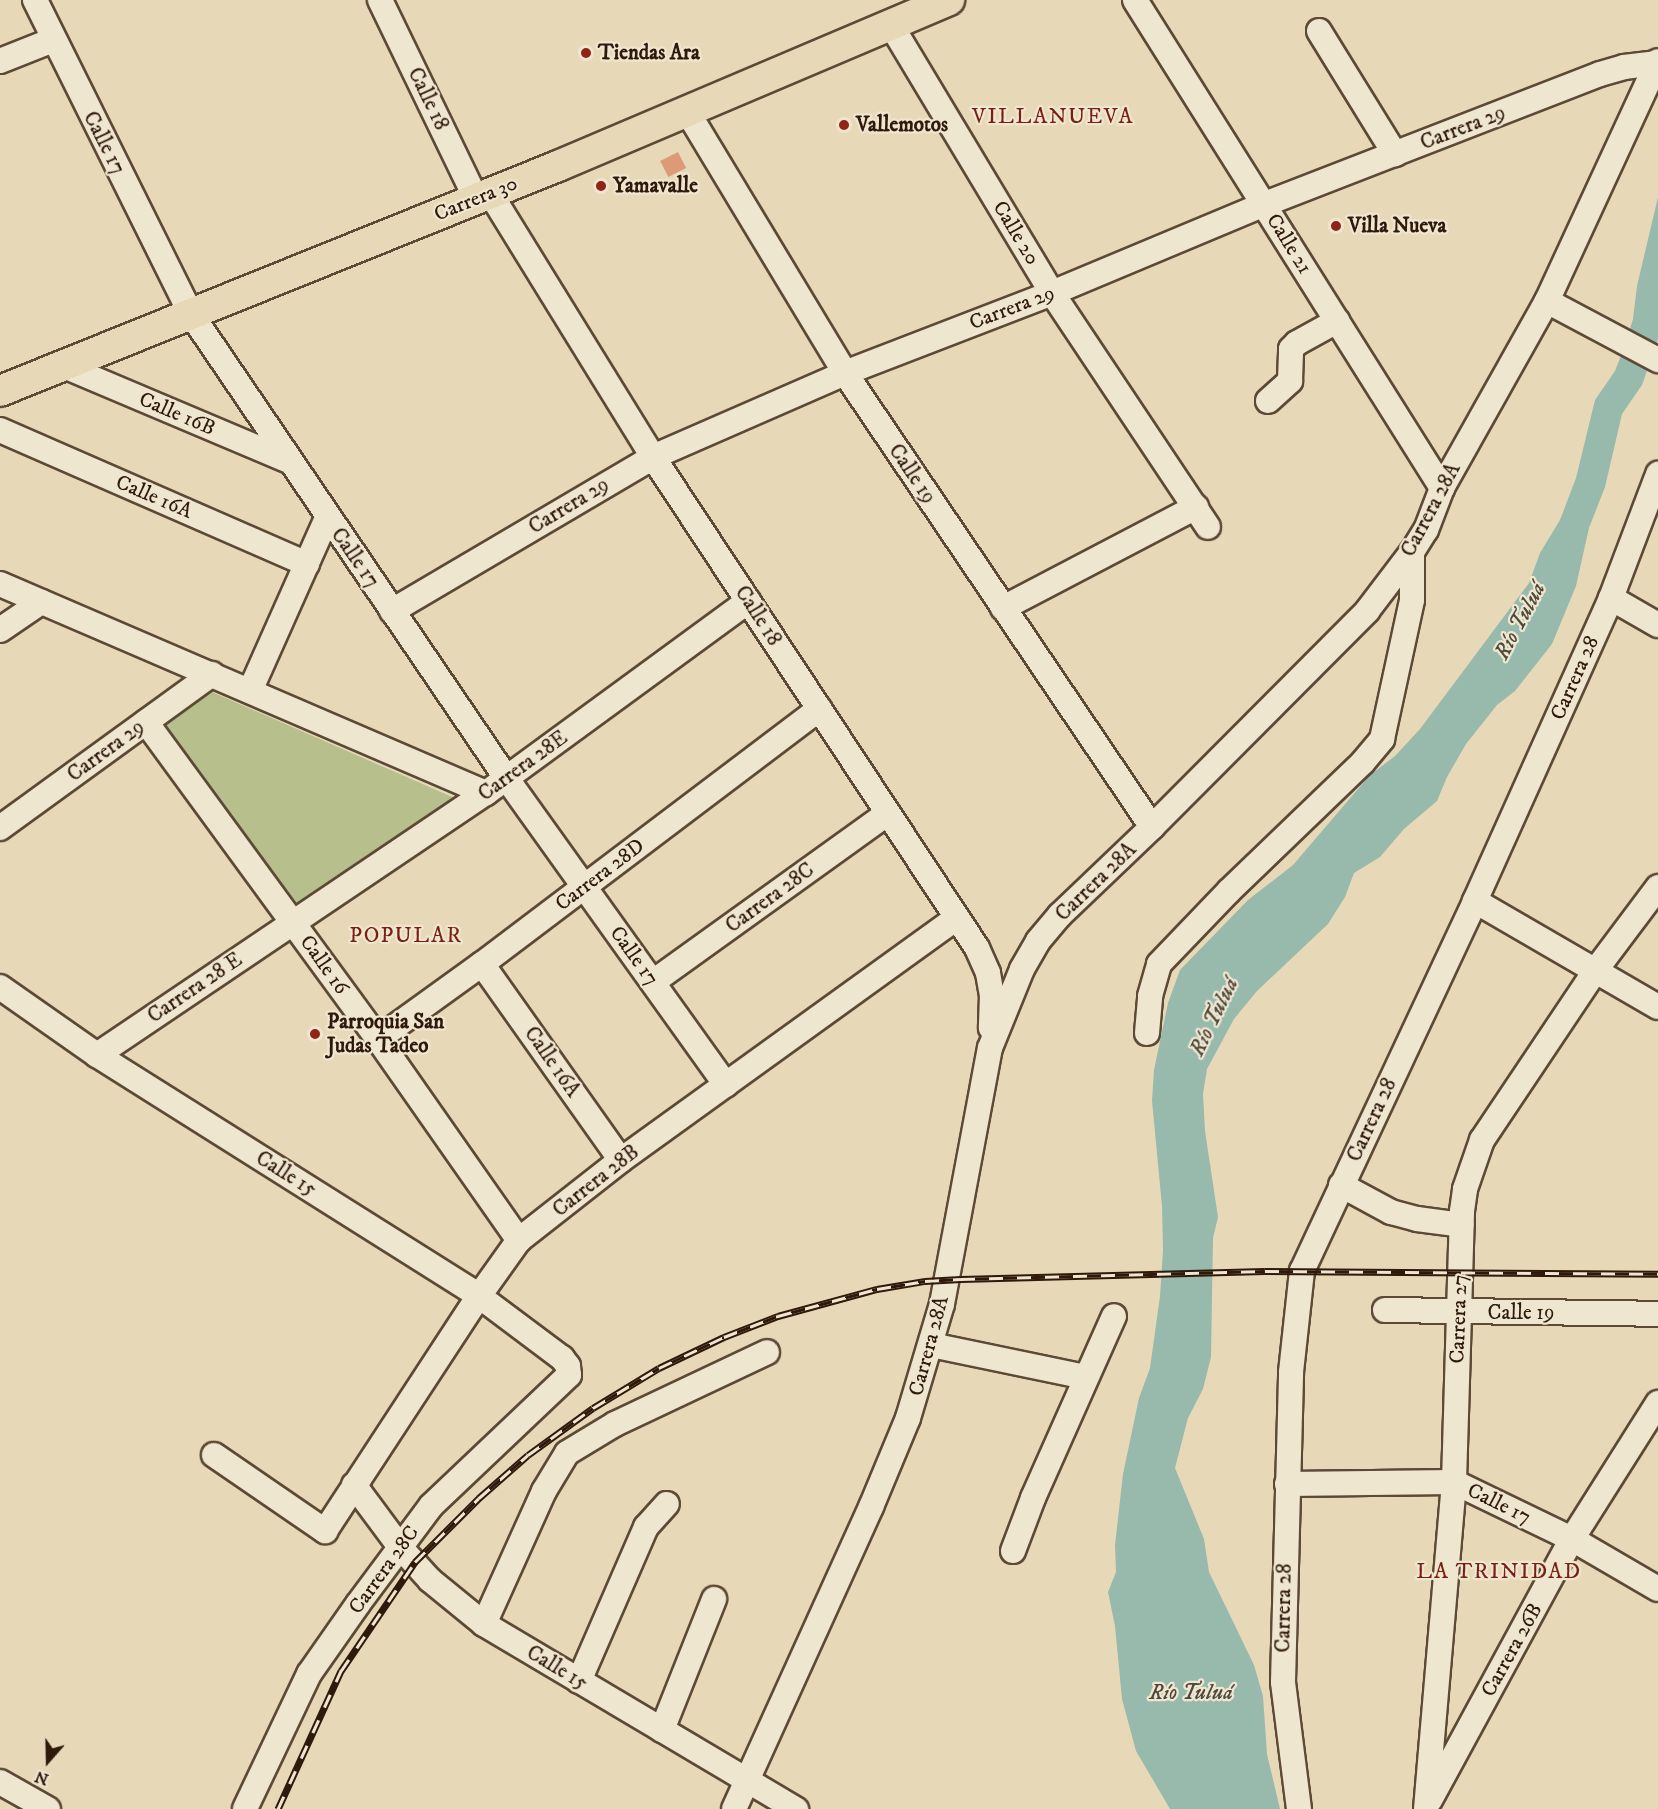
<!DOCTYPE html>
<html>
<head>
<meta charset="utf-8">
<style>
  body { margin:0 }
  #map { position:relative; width:1658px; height:1809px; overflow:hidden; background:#e7d9b7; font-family:"IM FELL DW Pica",serif }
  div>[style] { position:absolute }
  .green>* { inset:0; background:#b7bf8d }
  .water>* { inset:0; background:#97baac }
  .building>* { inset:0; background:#dc9b76; transform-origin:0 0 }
  .roads { filter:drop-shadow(2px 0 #5c4936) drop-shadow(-2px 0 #5c4936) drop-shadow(0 2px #5c4936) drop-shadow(0 -2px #5c4936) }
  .minor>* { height:24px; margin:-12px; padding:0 12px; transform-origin:12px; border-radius:12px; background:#efe6d0 }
  .major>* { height:30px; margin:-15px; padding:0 15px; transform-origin:15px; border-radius:15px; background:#e7d9b7 }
  .rail>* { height:7px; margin-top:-3.5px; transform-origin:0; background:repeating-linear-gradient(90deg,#efe6d0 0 14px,#2e190b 0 28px); box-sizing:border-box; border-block:2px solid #2e190b }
  .dots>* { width:16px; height:16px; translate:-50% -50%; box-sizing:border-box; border:3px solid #efe6d0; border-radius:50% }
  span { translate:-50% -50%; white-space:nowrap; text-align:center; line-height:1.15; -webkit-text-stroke:4.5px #efe6d0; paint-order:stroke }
  .poi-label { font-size:21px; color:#2e190b; font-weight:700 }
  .left { translate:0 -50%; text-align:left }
  .street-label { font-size:21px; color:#2e190b }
  .neighbourhood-label { font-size:22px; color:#7a1f14; letter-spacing:1.5px }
  .water-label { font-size:22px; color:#4e493b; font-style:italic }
  .north { position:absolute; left:18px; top:1731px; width:60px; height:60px; -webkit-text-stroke:4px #efe6d0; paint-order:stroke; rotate:200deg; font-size:16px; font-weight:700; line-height:24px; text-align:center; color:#2e190b }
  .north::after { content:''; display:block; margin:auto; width:21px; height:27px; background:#2e190b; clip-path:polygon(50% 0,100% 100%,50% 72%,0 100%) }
</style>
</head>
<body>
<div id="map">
  <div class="green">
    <div style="clip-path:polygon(212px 692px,457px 799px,301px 908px,162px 728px)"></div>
  </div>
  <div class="water">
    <div style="clip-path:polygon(1658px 197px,1658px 339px,1642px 385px,1622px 414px,1605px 487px,1589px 528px,1576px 586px,1552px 644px,1515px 691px,1497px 705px,1466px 744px,1447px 777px,1437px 801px,1404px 829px,1380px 857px,1354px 873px,1345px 897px,1328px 924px,1257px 991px,1234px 1019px,1207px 1069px,1203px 1094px,1205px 1131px,1218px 1217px,1213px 1238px,1211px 1357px,1203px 1389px,1188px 1418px,1175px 1468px,1204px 1539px,1209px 1572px,1254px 1665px,1263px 1696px,1267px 1754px,1280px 1809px,1170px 1809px,1136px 1751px,1122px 1699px,1115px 1626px,1108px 1592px,1116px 1572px,1115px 1545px,1123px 1474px,1139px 1398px,1150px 1368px,1160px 1296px,1163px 1250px,1162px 1206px,1152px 1101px,1154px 1070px,1168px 1003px,1180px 970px,1248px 900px,1293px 865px,1370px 775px,1395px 756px,1420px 729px,1529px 583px,1540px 553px,1560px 520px,1576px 478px,1595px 400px,1615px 371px,1624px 348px,1633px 319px,1637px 286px)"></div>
  </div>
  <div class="building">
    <div style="left:678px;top:152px;width:18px;height:20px;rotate:63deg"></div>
  </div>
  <div class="roads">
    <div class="minor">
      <div style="left:35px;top:0;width:351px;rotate:63.6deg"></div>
      <div style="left:191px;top:314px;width:562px;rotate:55.8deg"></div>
      <div style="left:507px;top:779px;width:376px;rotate:54.4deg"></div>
      <div style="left:380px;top:0;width:221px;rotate:64.2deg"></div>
      <div style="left:1135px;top:0;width:577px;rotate:57.83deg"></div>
      <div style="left:891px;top:25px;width:313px;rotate:59deg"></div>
      <div style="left:1052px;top:293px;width:281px;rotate:56.3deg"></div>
      <div style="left:1319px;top:31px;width:145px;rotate:58.3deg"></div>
      <div style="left:0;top:61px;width:57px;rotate:-21.6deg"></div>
      <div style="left:687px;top:111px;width:306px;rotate:58.9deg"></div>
      <div style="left:845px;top:373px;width:548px;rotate:55.93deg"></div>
      <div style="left:490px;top:193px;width:310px;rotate:58.3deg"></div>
      <div style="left:653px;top:457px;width:588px;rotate:56.58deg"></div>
      <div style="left:977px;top:948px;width:27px;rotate:66deg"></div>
      <div style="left:988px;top:973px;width:22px;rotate:80deg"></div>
      <div style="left:992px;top:995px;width:33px;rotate:92deg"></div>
      <div style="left:1547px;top:301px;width:126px;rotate:28deg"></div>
      <div style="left:64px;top:366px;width:246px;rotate:22.9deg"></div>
      <div style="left:1268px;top:401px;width:30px;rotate:-42deg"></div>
      <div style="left:1290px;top:381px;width:32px;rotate:-88deg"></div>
      <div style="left:1291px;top:349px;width:8px;rotate:-45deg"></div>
      <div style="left:1297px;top:343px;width:46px;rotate:-28.8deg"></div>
      <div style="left:0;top:430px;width:335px;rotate:23.6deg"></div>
      <div style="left:0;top:584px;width:529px;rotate:23.27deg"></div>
      <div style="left:1611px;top:598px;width:54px;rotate:29.9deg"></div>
      <div style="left:1003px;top:608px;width:218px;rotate:-27.6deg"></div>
      <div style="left:392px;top:611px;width:303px;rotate:-30.5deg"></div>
      <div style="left:653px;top:457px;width:210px;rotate:-23.6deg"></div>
      <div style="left:845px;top:373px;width:222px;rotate:-21.1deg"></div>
      <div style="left:1052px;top:293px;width:231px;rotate:-22.7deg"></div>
      <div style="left:1265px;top:204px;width:359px;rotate:-21.2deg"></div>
      <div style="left:1600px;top:74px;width:25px;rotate:-16deg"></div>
      <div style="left:1624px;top:67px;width:34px;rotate:-7deg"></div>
      <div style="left:0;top:630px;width:50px;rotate:-34.3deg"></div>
      <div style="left:250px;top:691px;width:189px;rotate:-66deg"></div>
      <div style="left:146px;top:722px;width:393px;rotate:53.8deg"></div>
      <div style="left:378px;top:1039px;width:246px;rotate:55deg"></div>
      <div style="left:0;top:828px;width:262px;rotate:-36deg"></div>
      <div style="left:1475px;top:901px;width:211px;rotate:30.1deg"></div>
      <div style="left:482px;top:964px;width:240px;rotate:54.7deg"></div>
      <div style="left:653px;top:982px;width:289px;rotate:-35.7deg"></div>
      <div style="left:0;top:987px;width:118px;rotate:35deg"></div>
      <div style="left:97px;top:1055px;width:452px;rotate:32.2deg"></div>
      <div style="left:479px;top:1296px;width:104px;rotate:36.8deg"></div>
      <div style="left:562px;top:1358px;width:10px;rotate:53deg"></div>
      <div style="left:568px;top:1366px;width:9px;rotate:84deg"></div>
      <div style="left:569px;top:1375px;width:190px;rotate:136.5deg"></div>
      <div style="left:431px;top:1506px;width:122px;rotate:126.7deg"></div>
      <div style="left:358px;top:1604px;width:85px;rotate:125deg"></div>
      <div style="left:309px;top:1674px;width:149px;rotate:115.4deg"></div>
      <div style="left:1147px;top:1033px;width:37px;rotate:-85deg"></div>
      <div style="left:1150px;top:996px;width:33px;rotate:-74deg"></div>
      <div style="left:1159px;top:964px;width:101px;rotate:-46.2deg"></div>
      <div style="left:1229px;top:891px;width:186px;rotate:-43.9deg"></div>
      <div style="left:1363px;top:762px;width:30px;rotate:-50deg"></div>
      <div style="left:1382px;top:739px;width:142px;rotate:-77.8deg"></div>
      <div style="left:1412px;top:600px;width:48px;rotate:-90deg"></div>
      <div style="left:378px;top:1039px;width:128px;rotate:-35.8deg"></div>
      <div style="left:482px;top:964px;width:423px;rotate:-37.1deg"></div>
      <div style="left:97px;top:1055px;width:469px;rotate:-34deg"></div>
      <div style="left:486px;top:793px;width:325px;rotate:-36.2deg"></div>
      <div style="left:1341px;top:1185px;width:57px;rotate:28.4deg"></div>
      <div style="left:1391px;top:1212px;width:27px;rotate:15deg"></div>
      <div style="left:1417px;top:1219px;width:45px;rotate:7.6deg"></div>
      <div style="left:1385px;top:1310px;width:273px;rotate:0.8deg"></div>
      <div style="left:931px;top:1345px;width:158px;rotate:11.7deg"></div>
      <div style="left:214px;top:1455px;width:135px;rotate:34.4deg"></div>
      <div style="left:325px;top:1531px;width:281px;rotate:-56.8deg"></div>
      <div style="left:479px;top:1296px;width:69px;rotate:-54.5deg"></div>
      <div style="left:519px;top:1240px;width:130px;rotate:-38.1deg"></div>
      <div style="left:621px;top:1160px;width:414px;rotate:-35.8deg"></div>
      <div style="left:1287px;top:1484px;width:167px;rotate:-0.7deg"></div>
      <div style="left:1454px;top:1482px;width:131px;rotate:25.8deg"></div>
      <div style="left:1572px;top:1539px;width:99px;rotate:30.2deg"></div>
      <div style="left:354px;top:1485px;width:77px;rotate:53.4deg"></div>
      <div style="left:400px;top:1547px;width:45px;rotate:47.7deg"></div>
      <div style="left:430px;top:1580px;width:70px;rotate:39.2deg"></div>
      <div style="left:484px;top:1624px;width:363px;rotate:30.7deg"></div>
      <div style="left:1013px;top:1551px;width:57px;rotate:-69.3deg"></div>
      <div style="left:1033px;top:1498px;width:199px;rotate:-66deg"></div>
      <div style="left:484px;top:1624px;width:146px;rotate:-65.7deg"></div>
      <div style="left:544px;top:1491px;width:44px;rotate:-58.8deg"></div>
      <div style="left:567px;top:1453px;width:56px;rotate:-31.1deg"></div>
      <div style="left:615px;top:1424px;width:168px;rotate:-25.3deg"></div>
      <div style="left:579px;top:1681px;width:168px;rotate:-66.5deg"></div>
      <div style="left:646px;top:1527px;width:31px;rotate:-48deg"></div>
      <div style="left:662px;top:1730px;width:141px;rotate:-68.3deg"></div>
      <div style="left:0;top:1782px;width:55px;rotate:29.4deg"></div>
      <div style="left:1430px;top:1800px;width:297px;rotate:-61.5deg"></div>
      <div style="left:1572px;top:1539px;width:161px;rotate:-57.7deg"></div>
      <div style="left:734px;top:1809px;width:332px;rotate:-65.6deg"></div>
      <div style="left:871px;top:1507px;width:96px;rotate:-67.4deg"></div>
      <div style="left:908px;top:1418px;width:119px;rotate:-73.4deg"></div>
      <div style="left:942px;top:1304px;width:260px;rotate:-79.4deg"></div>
      <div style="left:990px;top:1048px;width:85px;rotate:-67.9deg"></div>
      <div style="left:1022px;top:969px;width:32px;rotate:-60deg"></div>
      <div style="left:1038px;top:941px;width:34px;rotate:-50deg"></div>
      <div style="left:1060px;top:915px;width:127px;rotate:-43.7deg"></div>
      <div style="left:1152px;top:827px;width:305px;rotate:-45.1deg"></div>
      <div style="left:1367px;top:611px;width:74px;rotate:-52.7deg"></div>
      <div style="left:1412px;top:552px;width:26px;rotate:-58deg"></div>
      <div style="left:1426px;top:530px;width:45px;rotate:-69.1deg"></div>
      <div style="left:1442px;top:488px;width:214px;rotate:-60.7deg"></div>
      <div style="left:1547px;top:301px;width:264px;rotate:-65.2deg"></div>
      <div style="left:1299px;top:1809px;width:128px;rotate:-97.2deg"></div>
      <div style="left:1283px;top:1682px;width:310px;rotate:-88.5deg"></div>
      <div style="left:1291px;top:1372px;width:102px;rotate:-83.8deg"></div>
      <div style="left:1302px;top:1271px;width:408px;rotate:-64.9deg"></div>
      <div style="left:1475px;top:901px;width:332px;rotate:-65.8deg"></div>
      <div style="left:1611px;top:598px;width:133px;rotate:-69.2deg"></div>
      <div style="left:1426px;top:1809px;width:328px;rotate:-85.1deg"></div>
      <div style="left:1454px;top:1482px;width:271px;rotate:-88.3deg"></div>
      <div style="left:1462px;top:1211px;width:22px;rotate:-82deg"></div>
      <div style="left:1465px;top:1189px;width:52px;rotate:-70.9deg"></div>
      <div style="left:1482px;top:1140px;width:203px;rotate:-56.2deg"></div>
      <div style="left:1595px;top:971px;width:105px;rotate:-53.1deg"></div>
    </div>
    <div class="major">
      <div style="left:0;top:391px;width:602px;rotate:-21.96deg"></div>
      <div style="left:558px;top:166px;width:425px;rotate:-23deg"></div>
    </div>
  </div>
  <div class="rail">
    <div style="left:278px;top:1809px;width:152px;rotate:-65.5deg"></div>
    <div style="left:341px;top:1671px;width:132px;rotate:-55.8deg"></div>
    <div style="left:415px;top:1562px;width:91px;rotate:-45deg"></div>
    <div style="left:479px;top:1498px;width:65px;rotate:-41.3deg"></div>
    <div style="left:528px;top:1455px;width:80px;rotate:-35.9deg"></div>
    <div style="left:593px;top:1408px;width:77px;rotate:-31.2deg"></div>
    <div style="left:659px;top:1368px;width:72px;rotate:-25.5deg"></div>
    <div style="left:724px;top:1337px;width:58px;rotate:-21.3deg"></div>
    <div style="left:778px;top:1316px;width:103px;rotate:-15.3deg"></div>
    <div style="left:877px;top:1289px;width:49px;rotate:-9.5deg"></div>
    <div style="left:925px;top:1281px;width:36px;rotate:-3deg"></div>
    <div style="left:961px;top:1279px;width:304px;rotate:-1.5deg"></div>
    <div style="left:1265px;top:1271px;width:393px;rotate:0.4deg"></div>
  </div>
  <div class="dots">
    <div style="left:586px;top:53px;background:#8f2418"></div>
    <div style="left:844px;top:125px;background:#8f2418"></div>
    <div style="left:601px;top:186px;background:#8f2418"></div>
    <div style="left:1336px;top:226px;background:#8f2418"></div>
    <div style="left:315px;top:1034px;background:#8f2418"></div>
  </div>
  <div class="poi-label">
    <span class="left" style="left:598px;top:53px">Tiendas Ara</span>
    <span class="left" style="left:856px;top:125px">Vallemotos</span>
    <span class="left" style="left:613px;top:186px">Yamavalle</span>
    <span class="left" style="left:1348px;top:226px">Villa Nueva</span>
    <span class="left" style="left:327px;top:1034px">Parroquia San<br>Judas Tadeo</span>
  </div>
  <div class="street-label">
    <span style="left:428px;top:99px;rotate:64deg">Calle 18</span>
    <span style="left:1463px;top:128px;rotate:-21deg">Carrera 29</span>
    <span style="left:104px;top:143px;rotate:63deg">Calle 17</span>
    <span style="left:476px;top:199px;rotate:-22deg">Carrera 30</span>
    <span style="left:1016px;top:233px;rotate:59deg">Calle 20</span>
    <span style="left:1289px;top:244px;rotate:58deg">Calle 21</span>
    <span style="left:1012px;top:308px;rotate:-21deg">Carrera 29</span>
    <span style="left:177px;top:414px;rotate:23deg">Calle 16B</span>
    <span style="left:912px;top:474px;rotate:56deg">Calle 19</span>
    <span style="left:154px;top:497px;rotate:23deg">Calle 16A</span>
    <span style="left:569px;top:506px;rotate:-31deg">Carrera 29</span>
    <span style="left:1431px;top:510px;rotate:-62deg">Carrera 28A</span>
    <span style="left:355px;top:558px;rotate:55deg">Calle 17</span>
    <span style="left:758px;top:616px;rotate:57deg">Calle 18</span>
    <span style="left:1575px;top:678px;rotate:-66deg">Carrera 28</span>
    <span style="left:106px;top:751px;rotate:-36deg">Carrera 29</span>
    <span style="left:523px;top:766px;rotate:-36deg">Carrera 28E</span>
    <span style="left:600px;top:875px;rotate:-37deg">Carrera 28D</span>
    <span style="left:1096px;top:882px;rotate:-44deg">Carrera 28A</span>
    <span style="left:770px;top:898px;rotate:-36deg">Carrera 28C</span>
    <span style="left:634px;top:956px;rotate:54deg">Calle 17</span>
    <span style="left:324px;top:965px;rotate:54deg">Calle 16</span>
    <span style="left:195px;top:988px;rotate:-34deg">Carrera 28 E</span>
    <span style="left:552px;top:1062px;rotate:55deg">Calle 16A</span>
    <span style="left:1372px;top:1120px;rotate:-65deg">Carrera 28</span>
    <span style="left:286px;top:1174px;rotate:32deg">Calle 15</span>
    <span style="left:596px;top:1181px;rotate:-38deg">Carrera 28B</span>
    <span style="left:1521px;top:1313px">Calle 19</span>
    <span style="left:1459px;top:1319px;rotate:-88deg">Carrera 27</span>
    <span style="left:929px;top:1346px;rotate:-75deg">Carrera 28A</span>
    <span style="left:1499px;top:1504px;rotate:26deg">Calle 17</span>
    <span style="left:384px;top:1570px;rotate:-54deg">Carrera 28C</span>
    <span style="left:1284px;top:1608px;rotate:-89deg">Carrera 28</span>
    <span style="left:1512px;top:1650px;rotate:-61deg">Carrera 26B</span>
    <span style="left:557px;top:1668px;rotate:31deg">Calle 15</span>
  </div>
  <div class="neighbourhood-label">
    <span style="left:1053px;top:117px">VILLANUEVA</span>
    <span style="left:406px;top:936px">POPULAR</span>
    <span style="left:1499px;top:1572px">LA TRINIDAD</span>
  </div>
  <div class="water-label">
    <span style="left:1520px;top:621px;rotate:-62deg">Río Tuluá</span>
    <span style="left:1214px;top:1017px;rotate:-64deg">Río Tuluá</span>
    <span style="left:1191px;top:1693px">Río Tuluá</span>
  </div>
  <div class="north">N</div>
</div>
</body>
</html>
